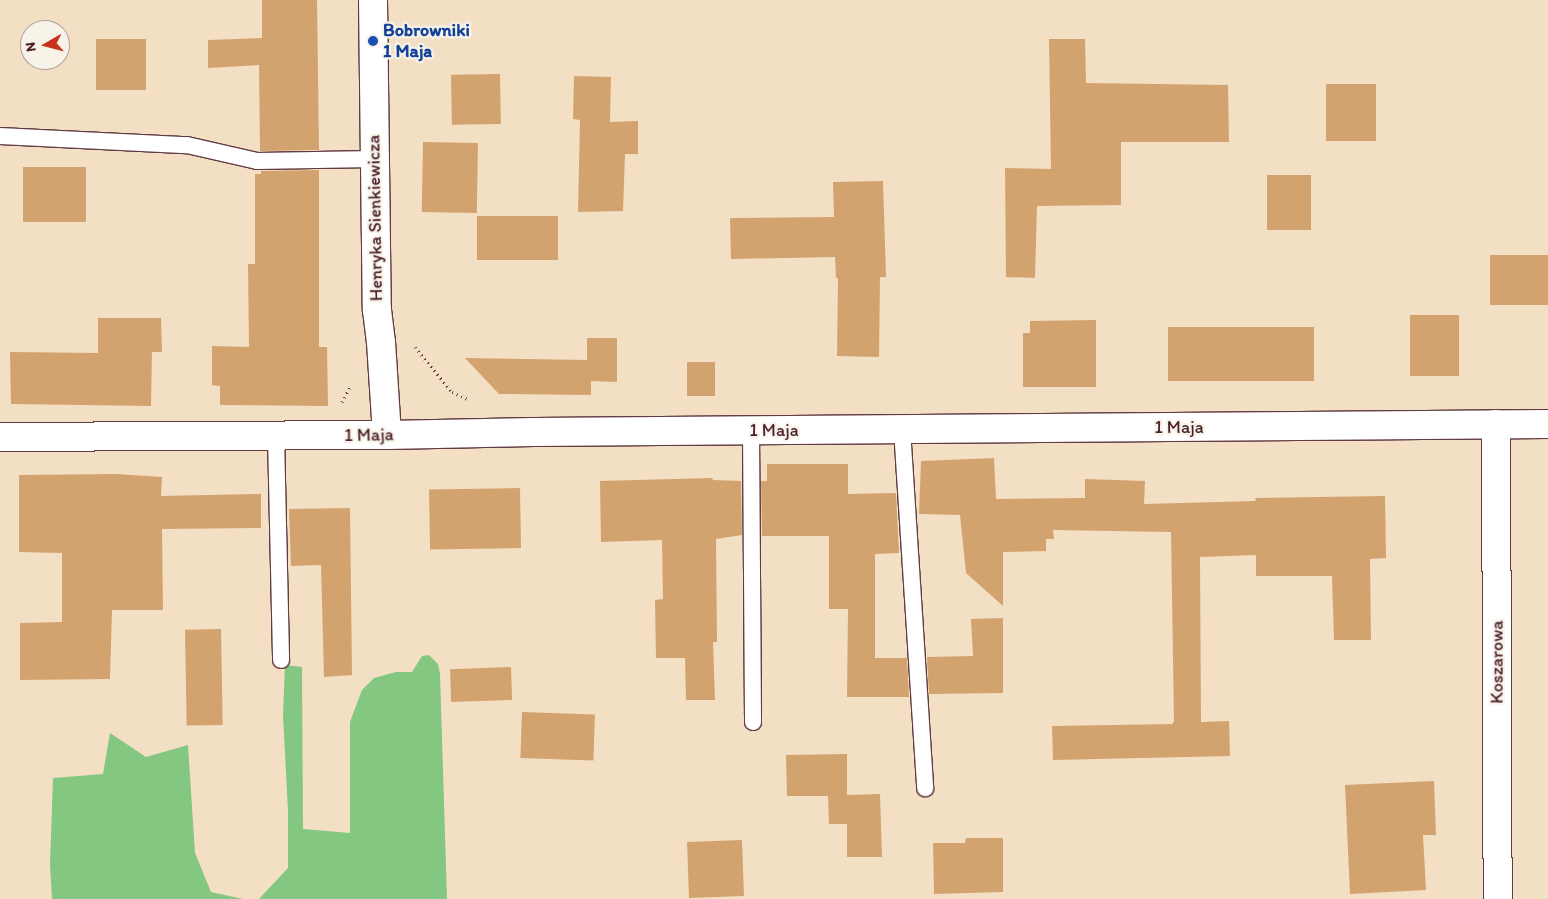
<!DOCTYPE html>
<html>
<head>
<meta charset="utf-8">
<style>
  body { margin:0 }
  #map { position:relative; width:1548px; height:899px; overflow:hidden; background:#f3dfc3; font-family:Itim,sans-serif }
  div>[style] { position:absolute }
  .green>* { inset:0; background:#83c780 }
  .building>* { inset:0; background:#d3a36f; transform-origin:0 0 }
  .path>* { height:3px; margin-top:-1.5px; transform-origin:0; background:repeating-linear-gradient(90deg,#633c42 0 1px,transparent 0 5px) }
  .roads { filter:drop-shadow(1px 0 #633c42) drop-shadow(-1px 0 #633c42) drop-shadow(0 1px #633c42) drop-shadow(0 -1px #633c42) }
  .lane>* { height:16px; margin:-8px; padding:0 8px; transform-origin:8px; border-radius:8px; background:#fff }
  .street>* { height:28px; margin:-14px; padding:0 14px; transform-origin:14px; border-radius:14px; background:#fff }
  .secondary>* { height:28px; margin:-14px; padding:0 14px; transform-origin:14px; border-radius:14px; background:#fff }
  .dots>* { width:14px; height:14px; translate:-50% -50%; box-sizing:border-box; border:2px solid #f7f3e8; border-radius:50% }
  span { translate:-50% -50%; white-space:nowrap; text-align:center; line-height:1.15; -webkit-text-stroke:4.5px #f7f3e8; paint-order:stroke }
  .transit-label { font-size:18px; color:#164399; font-weight:700 }
  .left { translate:0 -50%; text-align:left }
  .street-label { font-size:18px; color:#4a1f2b }
  .north { position:absolute; left:20px; top:20px; width:50px; height:50px; box-sizing:border-box; background:#f7f3e8; border:1px solid #b29e9c; border-radius:50%; rotate:262deg; font-size:14px; font-weight:700; line-height:20px; text-align:center; color:#4a1f2b }
  .north::after { content:''; display:block; margin:auto; width:18px; height:22px; background:#c8321e; clip-path:polygon(50% 0,100% 100%,50% 72%,0 100%) }
</style>
</head>
<body>
<div id="map">
  <div class="green">
    <div style="clip-path:polygon(429px 655px,438px 664px,440px 674px,447px 899px,259px 899px,288px 868px,288px 811px,283px 715px,285px 665px,302px 667px,303px 829px,350px 833px,350px 722px,362px 690px,374px 678px,396px 672px,412px 672px,422px 656px)"></div>
    <div style="clip-path:polygon(110px 733px,146px 757px,188px 745px,195px 853px,211px 892px,243px 899px,52px 899px,50px 864px,53px 778px,103px 774px)"></div>
  </div>
  <div class="building">
    <div style="clip-path:polygon(262px 0,317px 0,319px 150px,260px 151px,259px 65px,208px 68px,208px 40px,262px 38px)"></div>
    <div style="left:146px;top:39px;width:51px;height:50px;rotate:90deg"></div>
    <div style="clip-path:polygon(1049px 39px,1085px 39px,1086px 83px,1228px 85px,1229px 142px,1121px 142px,1121px 205px,1037px 206px,1035px 278px,1006px 277px,1005px 168px,1051px 169px)"></div>
    <div style="left:500px;top:74px;width:50px;height:49px;rotate:89deg"></div>
    <div style="clip-path:polygon(574px 76px,611px 77px,610px 122px,638px 121px,638px 154px,625px 154px,623px 211px,578px 212px,580px 120px,573px 119px)"></div>
    <div style="left:1326px;top:84px;width:50px;height:57px"></div>
    <div style="left:423px;top:142px;width:55px;height:70px;rotate:1deg"></div>
    <div style="left:86px;top:167px;width:55px;height:63px;rotate:90deg"></div>
    <div style="clip-path:polygon(319px 170px,319px 347px,327px 347px,328px 406px,220px 405px,220px 386px,212px 385px,212px 346px,249px 347px,248px 264px,255px 264px,255px 174px,261px 174px,261px 171px)"></div>
    <div style="left:1311px;top:175px;width:55px;height:44px;rotate:90deg"></div>
    <div style="clip-path:polygon(883px 181px,886px 277px,880px 277px,879px 357px,837px 356px,838px 278px,836px 278px,835px 257px,731px 259px,730px 218px,834px 217px,833px 182px)"></div>
    <div style="left:558px;top:216px;width:44px;height:81px;rotate:90deg"></div>
    <div style="left:1548px;top:255px;width:50px;height:58px;rotate:90deg"></div>
    <div style="left:1459px;top:315px;width:61px;height:49px;rotate:90deg"></div>
    <div style="clip-path:polygon(98px 318px,161px 318px,162px 352px,152px 352px,151px 406px,11px 404px,10px 352px,98px 353px)"></div>
    <div style="clip-path:polygon(1096px 320px,1096px 387px,1023px 387px,1023px 333px,1030px 333px,1030px 321px)"></div>
    <div style="left:1314px;top:327px;width:54px;height:146px;rotate:90deg"></div>
    <div style="clip-path:polygon(587px 338px,617px 338px,617px 382px,591px 381px,591px 395px,499px 394px,465px 358px,587px 360px)"></div>
    <div style="left:687px;top:362px;width:28px;height:34px"></div>
    <div style="clip-path:polygon(994px 458px,996px 499px,1085px 498px,1085px 479px,1145px 481px,1144px 504px,1256px 501px,1255px 498px,1385px 496px,1386px 558px,1370px 559px,1371px 640px,1334px 640px,1332px 576px,1256px 576px,1256px 555px,1200px 557px,1201px 722px,1229px 721px,1230px 756px,1053px 760px,1052px 726px,1173px 724px,1173px 722px,1178px 722px,1174px 722px,1171px 532px,1053px 530px,1054px 539px,1046px 539px,1046px 551px,1003px 552px,1003px 606px,966px 573px,960px 515px,919px 514px,921px 461px)"></div>
    <div style="clip-path:polygon(767px 464px,848px 464px,848px 494px,896px 493px,899px 553px,875px 554px,875px 658px,907px 658px,909px 697px,847px 697px,848px 609px,829px 609px,829px 536px,762px 536px,761px 481px,767px 481px)"></div>
    <div style="clip-path:polygon(116px 474px,162px 477px,161px 496px,261px 494px,261px 528px,162px 529px,163px 610px,112px 610px,110px 679px,20px 680px,20px 623px,62px 622px,62px 553px,19px 552px,19px 475px)"></div>
    <div style="clip-path:polygon(712px 478px,713px 480px,741px 481px,742px 535px,716px 539px,717px 642px,713px 642px,715px 700px,686px 700px,685px 658px,656px 658px,655px 600px,663px 599px,662px 540px,601px 542px,600px 481px)"></div>
    <div style="left:520px;top:488px;width:60px;height:91px;rotate:89deg"></div>
    <div style="clip-path:polygon(350px 508px,352px 675px,324px 677px,321px 565px,291px 566px,289px 509px)"></div>
    <div style="clip-path:polygon(1003px 618px,1003px 693px,929px 694px,927px 657px,973px 656px,971px 619px)"></div>
    <div style="left:221px;top:629px;width:96px;height:36px;rotate:89deg"></div>
    <div style="left:511px;top:667px;width:33px;height:61px;rotate:88deg"></div>
    <div style="left:522px;top:712px;width:73px;height:46px;rotate:2deg"></div>
    <div style="clip-path:polygon(847px 754px,847px 795px,880px 794px,882px 857px,847px 857px,847px 824px,829px 824px,828px 796px,787px 796px,786px 755px)"></div>
    <div style="clip-path:polygon(1434px 781px,1436px 835px,1423px 835px,1426px 890px,1350px 894px,1345px 785px)"></div>
    <div style="clip-path:polygon(966px 838px,1003px 838px,1003px 892px,934px 894px,933px 843px,965px 843px)"></div>
    <div style="left:742px;top:840px;width:56px;height:55px;rotate:88deg"></div>
  </div>
  <div class="path">
    <div style="left:415px;top:347px;width:58px;rotate:50.6deg"></div>
    <div style="left:452px;top:392px;width:17px;rotate:25deg"></div>
    <div style="left:342px;top:402px;width:17px;rotate:-62deg"></div>
  </div>
  <div class="roads">
    <div class="lane">
      <div style="left:0;top:136px;width:187px;rotate:2.8deg"></div>
      <div style="left:187px;top:145px;width:72px;rotate:12.9deg"></div>
      <div style="left:257px;top:161px;width:117px;rotate:-1deg"></div>
      <div style="left:902px;top:429px;width:360px;rotate:86.3deg"></div>
      <div style="left:751px;top:430px;width:292px;rotate:89.6deg"></div>
      <div style="left:276px;top:436px;width:224px;rotate:88.7deg"></div>
    </div>
    <div class="street">
      <div style="left:1496px;top:424px;width:475px;rotate:89.8deg"></div>
      <div style="left:0;top:437px;width:387px;rotate:-0.3deg"></div>
    </div>
    <div class="secondary">
      <div style="left:373px;top:0;width:310px;rotate:89.3deg"></div>
      <div style="left:377px;top:310px;width:32px;rotate:83deg"></div>
      <div style="left:381px;top:342px;width:93px;rotate:86.3deg"></div>
      <div style="left:387px;top:435px;width:146px;rotate:-1.2deg"></div>
      <div style="left:533px;top:432px;width:1015px;rotate:-0.45deg"></div>
    </div>
  </div>
  <div class="dots">
    <div style="left:373px;top:41px;background:#1a4fb4"></div>
  </div>
  <div class="transit-label">
    <span class="left" style="left:383px;top:41px">Bobrowniki<br>1 Maja</span>
  </div>
  <div class="street-label">
    <span style="left:375px;top:218px;rotate:-91deg">Henryka Sienkiewicza</span>
    <span style="left:1179px;top:427px">1 Maja</span>
    <span style="left:774px;top:430px">1 Maja</span>
    <span style="left:369px;top:435px;rotate:-1deg">1 Maja</span>
    <span style="left:1497px;top:662px;rotate:-90deg">Koszarowa</span>
  </div>
  <div class="north">N</div>
</div>
</body>
</html>
